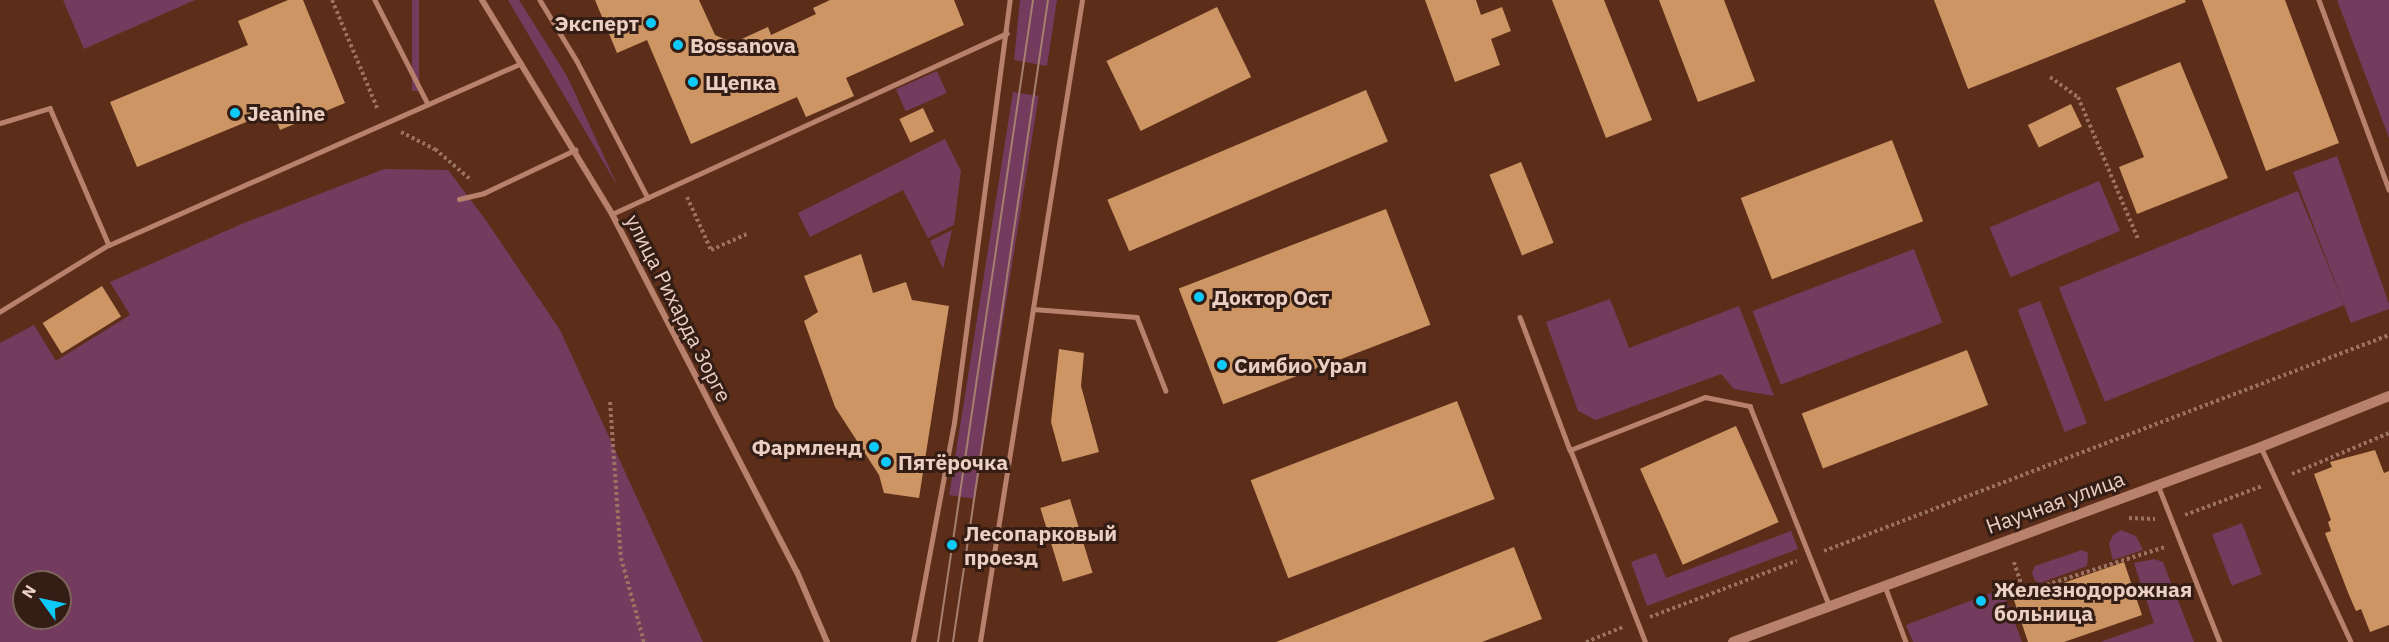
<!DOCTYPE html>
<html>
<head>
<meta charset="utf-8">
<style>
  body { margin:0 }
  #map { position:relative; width:2389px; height:642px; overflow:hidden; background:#5c2e1a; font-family:"IBM Plex Sans",sans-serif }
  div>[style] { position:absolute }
  .green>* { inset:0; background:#733b5e; transform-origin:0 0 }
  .building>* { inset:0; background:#cc9563; transform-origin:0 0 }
  .path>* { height:4px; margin-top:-2px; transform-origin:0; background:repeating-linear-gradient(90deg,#997262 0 3px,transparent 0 6px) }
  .service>* { height:4.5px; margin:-2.25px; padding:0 2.25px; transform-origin:2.25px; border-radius:2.25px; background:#b7816b }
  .minor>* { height:6px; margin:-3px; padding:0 3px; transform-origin:3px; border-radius:3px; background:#b7816b }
  .tertiary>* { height:10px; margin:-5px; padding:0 5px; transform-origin:5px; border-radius:5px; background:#b7816b }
  .tram>* { height:1.5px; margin:-0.75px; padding:0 0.75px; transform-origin:0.75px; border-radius:0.75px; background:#a57f6f }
  .dots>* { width:16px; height:16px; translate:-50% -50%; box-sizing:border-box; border:3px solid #331d14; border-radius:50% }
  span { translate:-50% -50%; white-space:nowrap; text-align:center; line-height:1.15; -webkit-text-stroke:6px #331d14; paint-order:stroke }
  .poi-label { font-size:21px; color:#eccfc3; font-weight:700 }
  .right { translate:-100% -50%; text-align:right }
  .left { translate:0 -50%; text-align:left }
  .street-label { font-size:21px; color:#eccfc3 }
  .north { position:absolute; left:12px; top:570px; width:60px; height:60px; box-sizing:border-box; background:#331d14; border:2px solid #7d645a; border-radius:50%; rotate:303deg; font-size:16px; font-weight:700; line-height:24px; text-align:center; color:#eccfc3 }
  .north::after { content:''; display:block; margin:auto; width:21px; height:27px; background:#0ecafa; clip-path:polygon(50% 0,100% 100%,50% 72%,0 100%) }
</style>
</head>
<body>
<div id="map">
  <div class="green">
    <div style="clip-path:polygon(63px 0,195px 0,84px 49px)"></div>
    <div style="left:412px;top:0;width:7px;height:91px"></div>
    <div style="clip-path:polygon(508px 0,519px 0,567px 76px,618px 187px)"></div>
    <div style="clip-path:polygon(1020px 0,1057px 0,1047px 66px,1014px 60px)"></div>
    <div style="clip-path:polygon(2337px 0,2389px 0,2389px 138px)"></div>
    <div style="left:937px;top:71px;width:24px;height:45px;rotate:66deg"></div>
    <div style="left:1013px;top:92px;width:26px;height:408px;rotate:9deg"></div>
    <div style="clip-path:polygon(945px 139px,961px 171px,954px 225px,928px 238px,903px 190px,810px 237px,798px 213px)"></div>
    <div style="clip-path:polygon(2337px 156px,2389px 304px,2389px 309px,2351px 323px,2293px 172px)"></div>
    <div style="clip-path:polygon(evenodd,384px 169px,448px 170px,485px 219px,560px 330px,703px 642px,0 642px,0 343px,34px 325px,56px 361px,130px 315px,110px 282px,244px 223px,384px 169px,24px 582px,60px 582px,60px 618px,24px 618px,24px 582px)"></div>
    <div style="left:2099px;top:181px;width:54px;height:119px;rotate:67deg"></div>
    <div style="left:2298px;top:191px;width:123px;height:258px;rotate:68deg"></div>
    <div style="clip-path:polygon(952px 230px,943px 269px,930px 241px)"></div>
    <div style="left:1914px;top:249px;width:79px;height:173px;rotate:69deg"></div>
    <div style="clip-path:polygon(1610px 299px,1629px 348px,1739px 306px,1774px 396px,1734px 389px,1721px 374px,1596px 420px,1578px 411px,1546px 322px)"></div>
    <div style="left:2040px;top:301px;width:131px;height:24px;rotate:69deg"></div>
    <div style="left:2242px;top:523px;width:55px;height:32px;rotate:69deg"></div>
    <div style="clip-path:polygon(2121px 530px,2136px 536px,2143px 550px,2113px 560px,2109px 544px,2113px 535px)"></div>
    <div style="clip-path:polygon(1791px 531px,1798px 549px,1647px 606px,1631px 562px,1656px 553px,1666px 578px)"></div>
    <div style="clip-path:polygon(2082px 550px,2088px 553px,2087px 566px,2040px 583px,2035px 581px,2032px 573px,2035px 566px)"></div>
    <div style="clip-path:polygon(2154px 559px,2163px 562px,2194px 642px,2100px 642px,2154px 623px,2134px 563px)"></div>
    <div style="clip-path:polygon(2002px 589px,2022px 642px,1913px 642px,1906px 625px)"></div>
  </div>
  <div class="building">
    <div style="clip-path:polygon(288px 0,303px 0,345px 103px,280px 130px,273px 111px,137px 167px,110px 102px,248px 45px,238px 21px)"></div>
    <div style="clip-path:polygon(595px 0,699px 0,715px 35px,733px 43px,768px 27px,771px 35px,816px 14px,813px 8px,830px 0,954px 0,964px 25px,846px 78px,854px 96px,806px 117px,797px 97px,691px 144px,647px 40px,617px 53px)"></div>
    <div style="clip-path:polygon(1425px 0,1476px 0,1481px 15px,1502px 7px,1511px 31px,1491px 39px,1500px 65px,1455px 82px)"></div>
    <div style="clip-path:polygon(1552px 0,1604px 0,1652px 120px,1606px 138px)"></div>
    <div style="clip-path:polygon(1659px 0,1724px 0,1755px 81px,1698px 102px)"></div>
    <div style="clip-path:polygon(1934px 0,2185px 0,2186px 2px,1968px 89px)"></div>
    <div style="clip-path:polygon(2202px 0,2285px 0,2339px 143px,2266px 171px)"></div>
    <div style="left:1217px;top:7px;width:78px;height:123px;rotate:64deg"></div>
    <div style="clip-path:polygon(2180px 62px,2228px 178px,2137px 214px,2119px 167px,2144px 157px,2116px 88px)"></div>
    <div style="left:1366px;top:90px;width:56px;height:281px;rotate:67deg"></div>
    <div style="left:2071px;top:104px;width:25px;height:48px;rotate:64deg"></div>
    <div style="left:923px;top:108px;width:26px;height:26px;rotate:65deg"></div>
    <div style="left:1892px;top:140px;width:87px;height:162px;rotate:69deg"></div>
    <div style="left:1521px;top:162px;width:87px;height:34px;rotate:68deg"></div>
    <div style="left:1386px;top:209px;width:124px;height:222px;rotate:69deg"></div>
    <div style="clip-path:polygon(861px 254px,873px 293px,906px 282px,912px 300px,949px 306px,919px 498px,884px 493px,879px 475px,835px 407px,804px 321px,818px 312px,804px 276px)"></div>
    <div style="left:102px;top:286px;width:36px;height:70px;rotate:58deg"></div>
    <div style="clip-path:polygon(1059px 349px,1084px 353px,1081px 386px,1099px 452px,1062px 462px,1051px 422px)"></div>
    <div style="left:1967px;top:350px;width:59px;height:177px;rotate:69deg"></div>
    <div style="left:1457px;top:401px;width:105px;height:221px;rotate:69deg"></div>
    <div style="left:1736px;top:426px;width:105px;height:105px;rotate:66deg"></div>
    <div style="clip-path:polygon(2375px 450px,2384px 473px,2389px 471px,2389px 625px,2370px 632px,2361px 609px,2356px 611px,2349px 595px,2325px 533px,2331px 531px,2328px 522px,2331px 520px,2314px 474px,2332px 467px,2330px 462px)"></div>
    <div style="left:1070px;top:499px;width:77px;height:31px;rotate:73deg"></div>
    <div style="clip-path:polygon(1514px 547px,1542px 619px,1482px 642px,1276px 642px)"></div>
    <div style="clip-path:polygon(2124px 562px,2142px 615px,2064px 642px,2028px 642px,2014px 600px)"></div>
  </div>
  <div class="path">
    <div style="left:332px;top:0;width:119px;rotate:67.3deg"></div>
    <div style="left:2050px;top:77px;width:34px;rotate:36deg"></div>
    <div style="left:2078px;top:97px;width:154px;rotate:67.1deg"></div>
    <div style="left:401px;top:132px;width:38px;rotate:27deg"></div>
    <div style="left:435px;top:149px;width:48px;rotate:40.7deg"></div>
    <div style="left:687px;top:197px;width:58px;rotate:65.6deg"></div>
    <div style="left:711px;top:250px;width:39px;rotate:-24deg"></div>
    <div style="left:610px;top:402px;width:156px;rotate:86deg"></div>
    <div style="left:621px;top:558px;width:87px;rotate:74.7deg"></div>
    <div style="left:2292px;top:474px;width:105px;rotate:-22.9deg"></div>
    <div style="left:2185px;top:515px;width:82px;rotate:-20.6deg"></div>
    <div style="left:2129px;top:518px;width:26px;rotate:2deg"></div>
    <div style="left:1824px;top:551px;width:605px;rotate:-20.92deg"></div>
    <div style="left:2014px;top:562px;width:32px;rotate:72deg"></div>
    <div style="left:2024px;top:592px;width:148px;rotate:-17.7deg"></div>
    <div style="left:1650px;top:617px;width:157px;rotate:-20.9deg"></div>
    <div style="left:1586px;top:642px;width:40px;rotate:-22deg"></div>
  </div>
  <div class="service">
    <div style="left:375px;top:0;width:117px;rotate:63deg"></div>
    <div style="left:540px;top:0;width:71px;rotate:58.8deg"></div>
    <div style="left:577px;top:61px;width:154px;rotate:62.6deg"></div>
    <div style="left:2319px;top:0;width:202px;rotate:69.7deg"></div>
    <div style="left:0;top:123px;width:52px;rotate:-16.7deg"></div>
    <div style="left:50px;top:108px;width:149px;rotate:66.7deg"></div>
    <div style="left:109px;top:245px;width:128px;rotate:148.4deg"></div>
    <div style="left:459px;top:199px;width:26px;rotate:-13deg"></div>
    <div style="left:484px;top:193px;width:101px;rotate:-25.3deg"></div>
    <div style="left:612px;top:214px;width:434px;rotate:-24.6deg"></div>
    <div style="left:109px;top:245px;width:450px;rotate:-23.8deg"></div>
    <div style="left:1033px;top:309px;width:104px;rotate:4.4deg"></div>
    <div style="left:1137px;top:317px;width:79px;rotate:68.6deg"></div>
    <div style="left:1520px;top:317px;width:142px;rotate:69.4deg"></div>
    <div style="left:2261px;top:447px;width:215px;rotate:65.2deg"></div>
    <div style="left:2158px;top:485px;width:169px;rotate:68.5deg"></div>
    <div style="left:1885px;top:586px;width:60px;rotate:69.4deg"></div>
    <div style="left:913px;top:642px;width:223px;rotate:-79.4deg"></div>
    <div style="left:954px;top:423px;width:427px;rotate:-82.5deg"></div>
    <div style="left:980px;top:642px;width:650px;rotate:-80.97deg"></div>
    <div style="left:1645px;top:642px;width:206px;rotate:-111.3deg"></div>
    <div style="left:1570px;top:450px;width:145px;rotate:-21.4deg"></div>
    <div style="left:1705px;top:397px;width:46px;rotate:11.3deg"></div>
    <div style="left:1750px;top:406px;width:216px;rotate:68.3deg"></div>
  </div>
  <div class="minor">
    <div style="left:482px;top:0;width:250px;rotate:58.7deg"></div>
    <div style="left:612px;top:214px;width:403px;rotate:62.7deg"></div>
    <div style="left:797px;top:572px;width:76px;rotate:66.8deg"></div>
  </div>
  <div class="tertiary">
    <div style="left:1733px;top:642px;width:563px;rotate:-20.27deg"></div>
    <div style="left:2261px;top:447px;width:138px;rotate:-21.7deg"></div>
  </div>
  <div class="tram">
    <div style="left:938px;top:642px;width:649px;rotate:-81.58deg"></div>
    <div style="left:953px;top:642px;width:649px;rotate:-81.58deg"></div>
  </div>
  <div class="dots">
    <div style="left:651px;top:23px;background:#0ecafa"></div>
    <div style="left:678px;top:45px;background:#0ecafa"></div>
    <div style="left:693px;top:82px;background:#0ecafa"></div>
    <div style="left:235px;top:113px;background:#0ecafa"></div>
    <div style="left:1199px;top:297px;background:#0ecafa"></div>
    <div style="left:1222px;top:365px;background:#0ecafa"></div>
    <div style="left:874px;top:447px;background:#0ecafa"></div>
    <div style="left:886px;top:462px;background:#0ecafa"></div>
    <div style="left:952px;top:545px;background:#0ecafa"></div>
    <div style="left:1981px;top:601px;background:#0ecafa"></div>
  </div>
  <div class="poi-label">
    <span class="right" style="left:639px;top:23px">Эксперт</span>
    <span class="left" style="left:690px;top:45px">Bossanova</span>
    <span class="left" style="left:705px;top:82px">Щепка</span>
    <span class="left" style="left:247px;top:113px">Jeanine</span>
    <span class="left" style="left:1212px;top:297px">Доктор Ост</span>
    <span class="left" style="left:1234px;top:365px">Симбио Урал</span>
    <span class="right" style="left:862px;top:447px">Фармленд</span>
    <span class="left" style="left:898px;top:462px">Пятёрочка</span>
    <span class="left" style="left:964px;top:545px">Лесопарковый<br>проезд</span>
    <span class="left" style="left:1994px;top:601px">Железнодорожная<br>больница</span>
  </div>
  <div class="street-label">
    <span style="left:679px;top:308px;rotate:63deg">улица Рихарда Зорге</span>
    <span style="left:2055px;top:502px;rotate:-20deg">Научная улица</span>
  </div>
  <div class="north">N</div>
</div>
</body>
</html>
